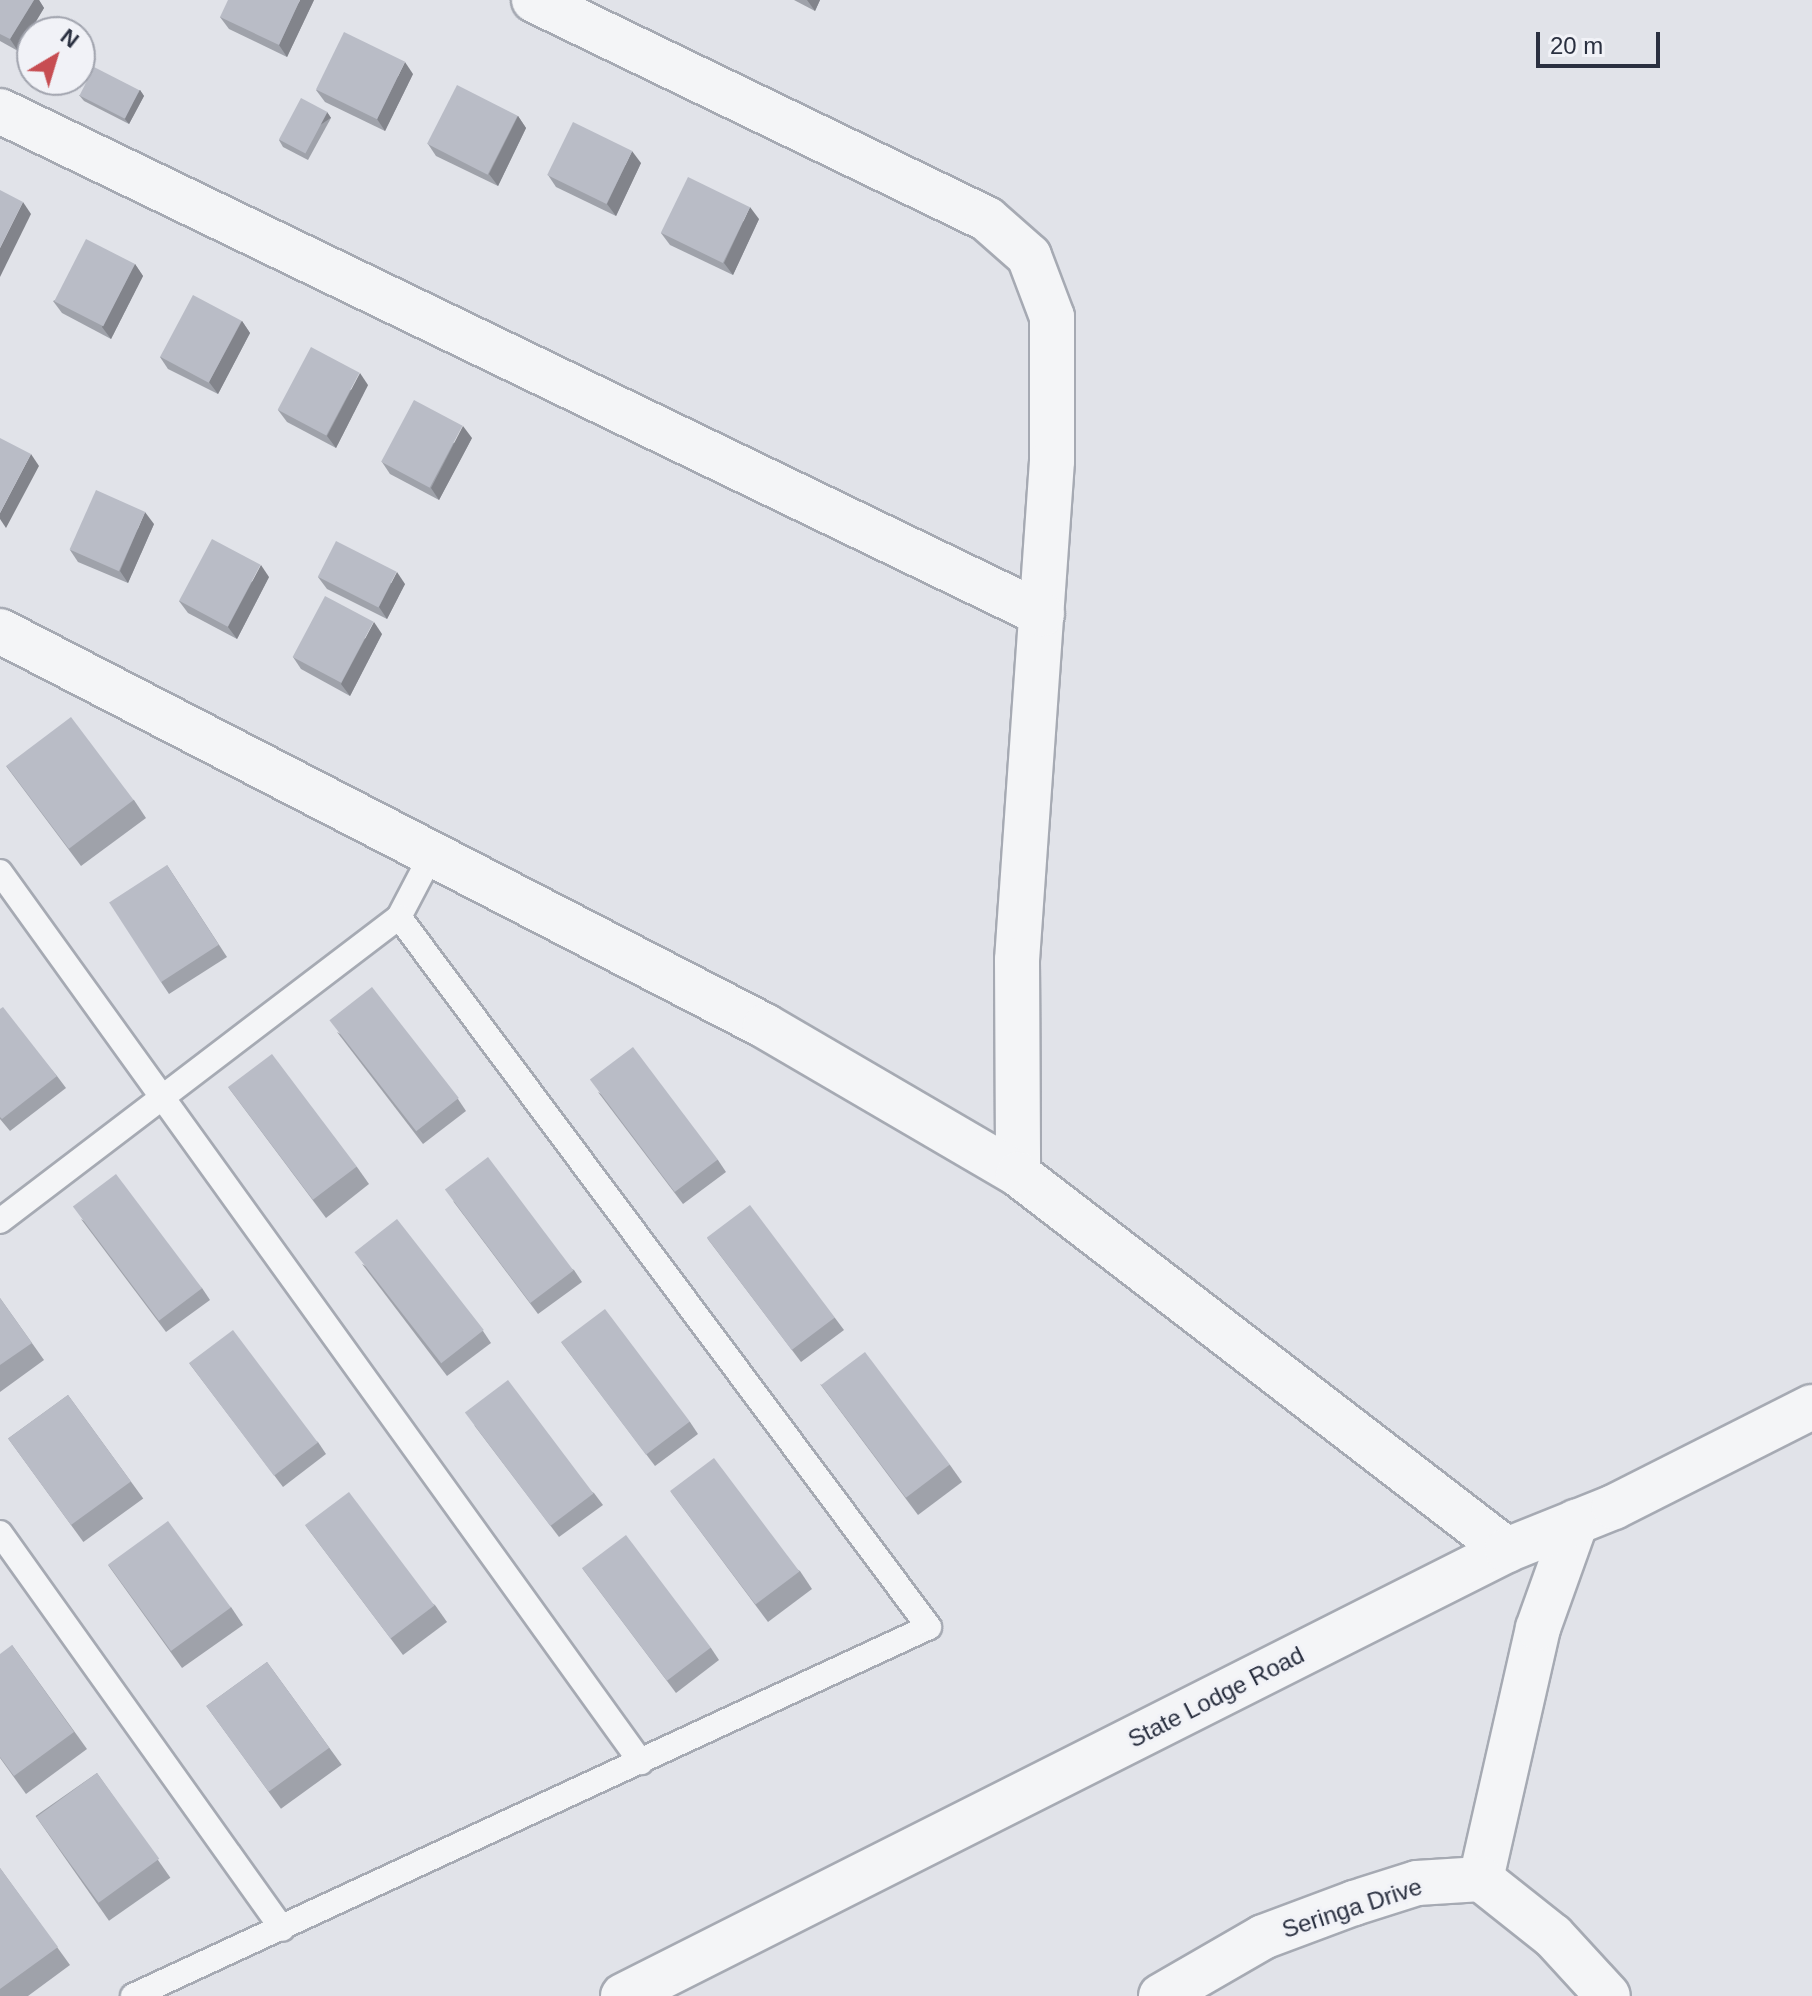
<!DOCTYPE html>
<html>
<head>
<meta charset="utf-8">
<style>
  body { margin:0 }
  #map { position:relative; width:1812px; height:1996px; overflow:hidden; background:#e1e3e9; font-family:Helvetica,sans-serif }
  div>[style] { position:absolute }
  .roads { filter:drop-shadow(2px 0 #a6aab3) drop-shadow(-2px 0 #a6aab3) drop-shadow(0 2px #a6aab3) drop-shadow(0 -2px #a6aab3) }
  .service>* { height:24px; margin:-12px; padding:0 12px; transform-origin:12px; border-radius:12px; background:#f4f5f7 }
  .minor>* { height:44px; margin:-22px; padding:0 22px; transform-origin:22px; border-radius:22px; background:#f4f5f7 }
  .tertiary>* { height:44px; margin:-22px; padding:0 22px; transform-origin:22px; border-radius:22px; background:#f4f5f7 }
  .wall>* { inset:0; background:#9fa2aa; transform-origin:0 0 }
  .shaded-wall>* { inset:0; background:#82848b; transform-origin:0 0 }
  .building>* { inset:0; background:#b9bcc6; transform-origin:0 0 }
  span { translate:-50% -50%; white-space:nowrap; text-align:center; line-height:1.15; -webkit-text-stroke:6px #f1f2f7; paint-order:stroke }
  .street-label { font-size:24px; color:#2a3040 }
  .north { position:absolute; left:16px; top:16px; width:80px; height:80px; box-sizing:border-box; background:#f1f2f7; border:2px solid #a1a4ae; border-radius:50%; rotate:38deg; font-size:22px; font-weight:700; line-height:32px; text-align:center; color:#2a3040 }
  .north::after { content:''; display:block; margin:auto; width:28px; height:36px; background:#c74d52; clip-path:polygon(50% 0,100% 100%,50% 72%,0 100%) }
  .scale { position:absolute; left:1536px; top:32px; width:124px; height:36px; box-sizing:border-box; border:4px solid #2a3040; border-top:0; padding-left:10px; font-size:24px; line-height:28px; white-space:nowrap; color:#2a3040; -webkit-text-stroke:6px #f1f2f7; paint-order:stroke }
</style>
</head>
<body>
<div id="map">
  <div class="roads">
    <div class="service">
      <div style="left:0;top:872px;width:1097px;rotate:54.24deg"></div>
      <div style="left:0;top:1221px;width:502px;rotate:-37.3deg"></div>
      <div style="left:399px;top:917px;width:71px;rotate:-62.4deg"></div>
      <div style="left:0;top:1533px;width:486px;rotate:54.5deg"></div>
      <div style="left:133px;top:1996px;width:877px;rotate:-24.87deg"></div>
      <div style="left:929px;top:1627px;width:886px;rotate:-126.74deg"></div>
    </div>
    <div class="minor">
      <div style="left:534px;top:0;width:503px;rotate:25.8deg"></div>
      <div style="left:987px;top:219px;width:56px;rotate:41.4deg"></div>
      <div style="left:1029px;top:256px;width:65px;rotate:69.3deg"></div>
      <div style="left:1052px;top:317px;width:144px;rotate:90deg"></div>
      <div style="left:1052px;top:461px;width:500px;rotate:94.01deg"></div>
      <div style="left:1017px;top:960px;width:214px;rotate:89.7deg"></div>
      <div style="left:0;top:111px;width:1157px;rotate:25.77deg"></div>
      <div style="left:0;top:631px;width:861px;rotate:27.31deg"></div>
      <div style="left:765px;top:1026px;width:293px;rotate:30.3deg"></div>
      <div style="left:1018px;top:1174px;width:617px;rotate:37.56deg"></div>
      <div style="left:1481px;top:1879px;width:257px;rotate:-77.2deg"></div>
      <div style="left:1538px;top:1628px;width:113px;rotate:-70.3deg"></div>
      <div style="left:1161px;top:1996px;width:118px;rotate:-30deg"></div>
      <div style="left:1263px;top:1937px;width:97px;rotate:-20.5deg"></div>
      <div style="left:1354px;top:1903px;width:66px;rotate:-17.6deg"></div>
      <div style="left:1417px;top:1883px;width:64px;rotate:-3.6deg"></div>
      <div style="left:1481px;top:1879px;width:92px;rotate:38.4deg"></div>
      <div style="left:1553px;top:1936px;width:81px;rotate:47.5deg"></div>
    </div>
    <div class="tertiary">
      <div style="left:623px;top:1996px;width:990px;rotate:-26.77deg"></div>
      <div style="left:1507px;top:1550px;width:115px;rotate:-21.9deg"></div>
      <div style="left:1614px;top:1507px;width:222px;rotate:-26.8deg"></div>
    </div>
  </div>
  <div class="wall">
    <div style="clip-path:polygon(0 0,39px 0,44px 8px,18px 51px,0 41px)"></div>
    <div style="clip-path:polygon(314px 0,287px 57px,229px 29px,220px 17px)"></div>
    <div style="clip-path:polygon(794px 0,820px 0,815px 11px)"></div>
    <div style="clip-path:polygon(413px 74px,385px 131px,325px 102px,316px 90px)"></div>
    <div style="clip-path:polygon(140px 90px,144px 96px,129px 124px,84px 101px,79px 95px)"></div>
    <div style="clip-path:polygon(327px 112px,331px 118px,308px 160px,283px 147px,279px 140px)"></div>
    <div style="clip-path:polygon(518px 116px,526px 128px,498px 186px,436px 156px,428px 144px)"></div>
    <div style="clip-path:polygon(641px 163px,616px 216px,556px 187px,548px 175px)"></div>
    <div style="clip-path:polygon(759px 219px,733px 275px,670px 245px,661px 233px)"></div>
    <div style="clip-path:polygon(135px 264px,143px 276px,111px 339px,62px 313px,53px 301px)"></div>
    <div style="clip-path:polygon(242px 321px,250px 333px,218px 394px,168px 369px,160px 357px)"></div>
    <div style="clip-path:polygon(368px 385px,336px 448px,287px 422px,278px 410px)"></div>
    <div style="clip-path:polygon(472px 438px,439px 500px,390px 474px,382px 462px)"></div>
    <div style="clip-path:polygon(154px 524px,128px 583px,78px 562px,70px 550px)"></div>
    <div style="clip-path:polygon(269px 577px,237px 639px,188px 613px,179px 601px)"></div>
    <div style="clip-path:polygon(318px 577px,405px 584px,387px 619px,327px 589px)"></div>
    <div style="clip-path:polygon(382px 634px,350px 696px,301px 669px,293px 657px)"></div>
    <div style="clip-path:polygon(6px 766px,134px 800px,146px 818px,81px 866px)"></div>
    <div style="clip-path:polygon(167px 865px,227px 957px,169px 994px,161px 982px)"></div>
    <div style="clip-path:polygon(0 1009px,57px 1076px,66px 1088px,10px 1131px,0 1119px)"></div>
    <div style="clip-path:polygon(337px 1032px,458px 1099px,466px 1111px,423px 1144px)"></div>
    <div style="clip-path:polygon(228px 1087px,357px 1167px,369px 1184px,326px 1218px)"></div>
    <div style="clip-path:polygon(598px 1092px,718px 1160px,726px 1172px,683px 1204px)"></div>
    <div style="clip-path:polygon(453px 1201px,574px 1270px,582px 1282px,538px 1314px)"></div>
    <div style="clip-path:polygon(81px 1219px,202px 1288px,210px 1300px,166px 1332px)"></div>
    <div style="clip-path:polygon(707px 1238px,835px 1318px,844px 1330px,801px 1362px)"></div>
    <div style="clip-path:polygon(362px 1264px,483px 1331px,491px 1343px,447px 1376px)"></div>
    <div style="clip-path:polygon(0 1298px,44px 1360px,0 1392px)"></div>
    <div style="clip-path:polygon(561px 1342px,690px 1422px,698px 1434px,655px 1466px)"></div>
    <div style="clip-path:polygon(189px 1363px,318px 1442px,326px 1454px,283px 1487px)"></div>
    <div style="clip-path:polygon(820px 1384px,950px 1465px,962px 1482px,918px 1515px)"></div>
    <div style="left:68px;top:1395px;width:128px;height:74px;rotate:54deg"></div>
    <div style="clip-path:polygon(474px 1425px,594px 1493px,603px 1505px,559px 1537px)"></div>
    <div style="clip-path:polygon(671px 1492px,800px 1571px,812px 1589px,768px 1622px)"></div>
    <div style="clip-path:polygon(305px 1525px,435px 1605px,447px 1622px,403px 1655px)"></div>
    <div style="clip-path:polygon(108px 1565px,231px 1607px,243px 1625px,182px 1668px)"></div>
    <div style="clip-path:polygon(582px 1568px,711px 1648px,719px 1660px,676px 1693px)"></div>
    <div style="clip-path:polygon(12px 1645px,87px 1749px,26px 1794px,0 1758px)"></div>
    <div style="left:267px;top:1662px;width:127px;height:75px;rotate:54deg"></div>
    <div style="left:97px;top:1773px;width:128px;height:75px;rotate:55deg"></div>
    <div style="clip-path:polygon(0 1868px,70px 1965px,28px 1996px,0 1996px)"></div>
  </div>
  <div class="shaded-wall">
    <div style="clip-path:polygon(34px 0,39px 0,44px 8px,18px 51px,10px 39px)"></div>
    <div style="clip-path:polygon(300px 0,314px 0,287px 57px,279px 45px)"></div>
    <div style="clip-path:polygon(807px 0,820px 0,815px 11px)"></div>
    <div style="clip-path:polygon(405px 62px,413px 74px,385px 131px,377px 119px)"></div>
    <div style="clip-path:polygon(140px 90px,144px 96px,129px 124px,124px 118px)"></div>
    <div style="left:327px;top:112px;width:7px;height:48px;rotate:56deg"></div>
    <div style="clip-path:polygon(518px 116px,526px 128px,498px 186px,489px 174px)"></div>
    <div style="clip-path:polygon(632px 151px,641px 163px,616px 216px,607px 204px)"></div>
    <div style="clip-path:polygon(23px 202px,31px 214px,0 277px,0 248px)"></div>
    <div style="clip-path:polygon(750px 207px,759px 219px,733px 275px,724px 263px)"></div>
    <div style="clip-path:polygon(135px 264px,143px 276px,111px 339px,102px 327px)"></div>
    <div style="clip-path:polygon(242px 321px,250px 333px,218px 394px,209px 382px)"></div>
    <div style="clip-path:polygon(360px 373px,368px 385px,336px 448px,327px 436px)"></div>
    <div style="clip-path:polygon(463px 426px,472px 438px,439px 500px,431px 488px)"></div>
    <div style="clip-path:polygon(31px 454px,39px 466px,6px 528px,0 519px,0 513px)"></div>
    <div style="clip-path:polygon(145px 512px,154px 524px,128px 583px,120px 571px)"></div>
    <div style="clip-path:polygon(261px 565px,269px 577px,237px 639px,228px 627px)"></div>
    <div style="clip-path:polygon(397px 572px,405px 584px,387px 619px,379px 607px)"></div>
    <div style="clip-path:polygon(374px 622px,382px 634px,350px 696px,341px 684px)"></div>
  </div>
  <div class="building">
    <div style="clip-path:polygon(0 0,34px 0,10px 39px,0 34px)"></div>
    <div style="clip-path:polygon(228px 0,300px 0,279px 45px,220px 17px)"></div>
    <div style="left:344px;top:32px;width:68px;height:64px;rotate:26deg"></div>
    <div style="left:94px;top:67px;width:51px;height:32px;rotate:27deg"></div>
    <div style="left:457px;top:85px;width:68px;height:66px;rotate:27deg"></div>
    <div style="left:301px;top:98px;width:30px;height:47px;rotate:28deg"></div>
    <div style="left:573px;top:122px;width:66px;height:59px;rotate:26deg"></div>
    <div style="left:688px;top:177px;width:69px;height:62px;rotate:26deg"></div>
    <div style="clip-path:polygon(0 190px,23px 202px,0 248px)"></div>
    <div style="left:86px;top:239px;width:55px;height:70px;rotate:27deg"></div>
    <div style="left:193px;top:295px;width:55px;height:70px;rotate:28deg"></div>
    <div style="left:311px;top:347px;width:55px;height:71px;rotate:28deg"></div>
    <div style="left:414px;top:400px;width:55px;height:70px;rotate:28deg"></div>
    <div style="clip-path:polygon(0 438px,31px 454px,0 513px)"></div>
    <div style="left:96px;top:490px;width:54px;height:65px;rotate:24deg"></div>
    <div style="left:212px;top:539px;width:55px;height:70px;rotate:28deg"></div>
    <div style="left:336px;top:541px;width:68px;height:40px;rotate:27deg"></div>
    <div style="left:325px;top:596px;width:55px;height:69px;rotate:28deg"></div>
    <div style="left:71px;top:717px;width:104px;height:81px;rotate:53deg"></div>
    <div style="left:167px;top:865px;width:95px;height:69px;rotate:57deg"></div>
    <div style="left:372px;top:987px;width:141px;height:54px;rotate:52deg"></div>
    <div style="clip-path:polygon(3px 1007px,57px 1076px,2px 1119px,0 1117px,0 1009px)"></div>
    <div style="left:633px;top:1047px;width:141px;height:54px;rotate:53deg"></div>
    <div style="left:272px;top:1054px;width:141px;height:55px;rotate:53deg"></div>
    <div style="left:488px;top:1157px;width:142px;height:54px;rotate:53deg"></div>
    <div style="left:116px;top:1174px;width:143px;height:54px;rotate:53deg"></div>
    <div style="left:750px;top:1205px;width:141px;height:54px;rotate:53deg"></div>
    <div style="left:397px;top:1219px;width:141px;height:54px;rotate:52deg"></div>
    <div style="clip-path:polygon(0 1298px,32px 1343px,0 1365px)"></div>
    <div style="left:605px;top:1309px;width:141px;height:55px;rotate:53deg"></div>
    <div style="left:233px;top:1330px;width:141px;height:55px;rotate:53deg"></div>
    <div style="left:865px;top:1352px;width:141px;height:55px;rotate:53deg"></div>
    <div style="left:508px;top:1380px;width:142px;height:54px;rotate:53deg"></div>
    <div style="left:68px;top:1395px;width:107px;height:74px;rotate:54deg"></div>
    <div style="left:714px;top:1458px;width:142px;height:55px;rotate:53deg"></div>
    <div style="left:349px;top:1492px;width:142px;height:55px;rotate:53deg"></div>
    <div style="left:168px;top:1521px;width:107px;height:74px;rotate:54deg"></div>
    <div style="left:626px;top:1535px;width:141px;height:55px;rotate:53deg"></div>
    <div style="clip-path:polygon(12px 1645px,74px 1732px,14px 1776px,0 1757px,0 1654px)"></div>
    <div style="left:267px;top:1662px;width:106px;height:75px;rotate:54deg"></div>
    <div style="left:97px;top:1773px;width:106px;height:75px;rotate:54deg"></div>
    <div style="clip-path:polygon(0 1868px,58px 1947px,0 1989px)"></div>
  </div>
  <div class="street-label">
    <span style="left:1216px;top:1697px;rotate:-27deg">State Lodge Road</span>
    <span style="left:1352px;top:1908px;rotate:-18deg">Seringa Drive</span>
  </div>
  <div class="north">N</div>
  <div class="scale">20 m</div>
</div>
</body>
</html>
